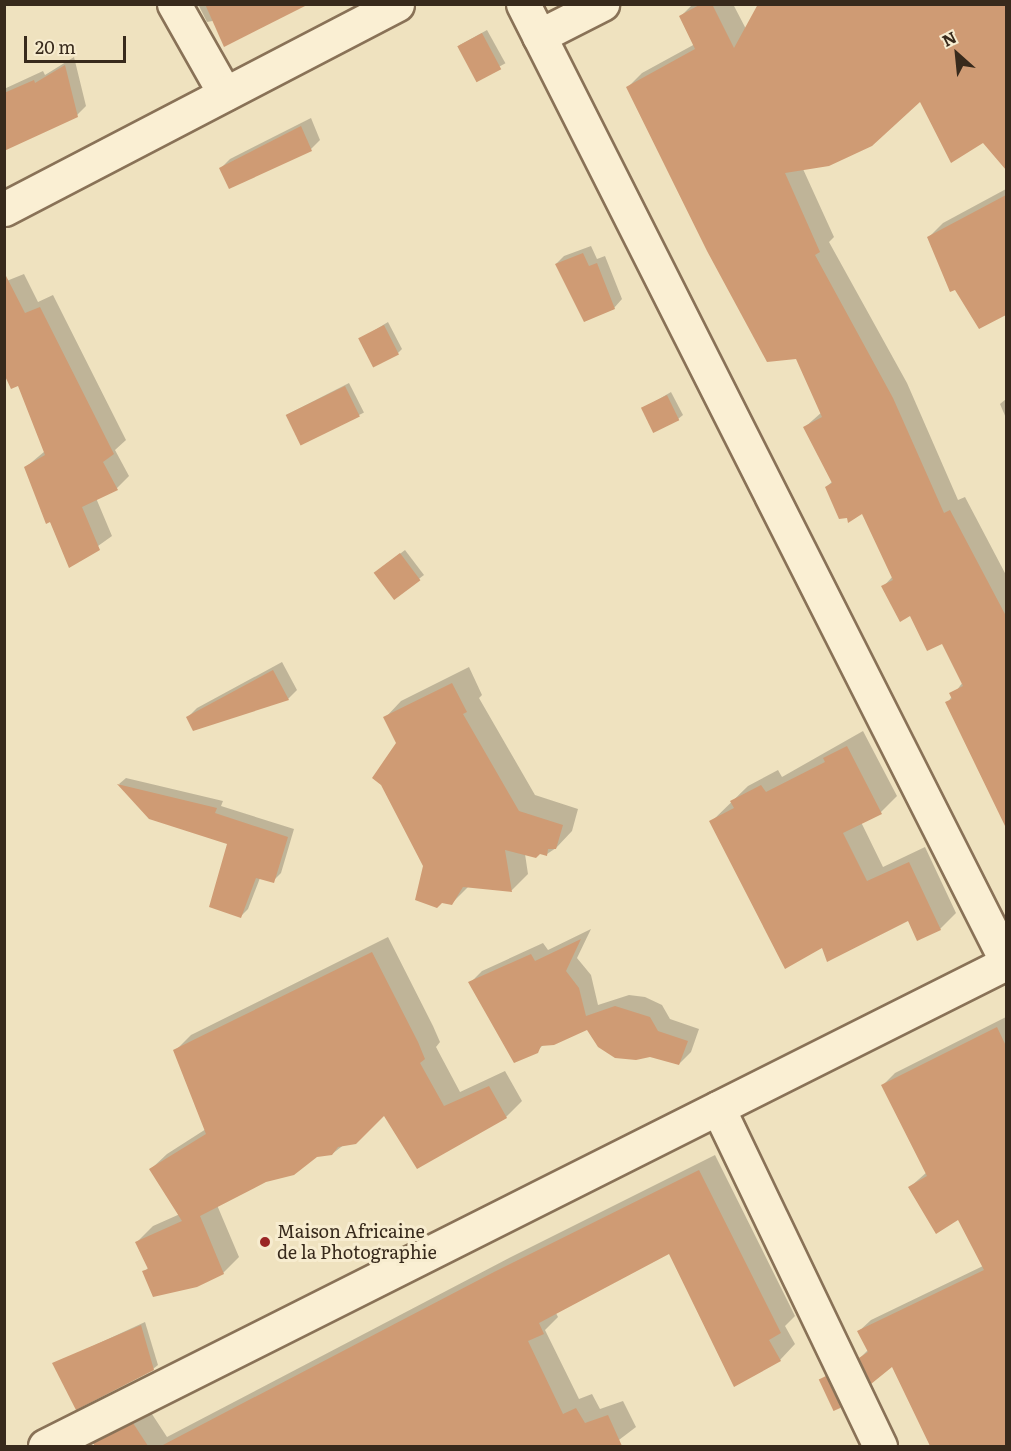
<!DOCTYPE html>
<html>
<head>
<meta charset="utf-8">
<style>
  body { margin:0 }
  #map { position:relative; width:1011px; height:1451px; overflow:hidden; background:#efe2bf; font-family:Literata,serif }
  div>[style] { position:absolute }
  .shadow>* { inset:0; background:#0003; transform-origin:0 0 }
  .building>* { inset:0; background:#cf9b74; transform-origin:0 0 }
  .roads { filter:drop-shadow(2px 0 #897257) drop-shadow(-2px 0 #897257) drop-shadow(0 2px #897257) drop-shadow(0 -2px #897257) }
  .minor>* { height:33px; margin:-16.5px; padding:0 16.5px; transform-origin:16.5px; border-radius:16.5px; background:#faefd3 }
  .dots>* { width:16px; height:16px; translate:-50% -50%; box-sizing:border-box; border:3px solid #f7eccf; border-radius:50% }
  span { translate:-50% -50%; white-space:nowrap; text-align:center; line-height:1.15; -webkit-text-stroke:6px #f7eccf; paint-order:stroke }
  .poi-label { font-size:18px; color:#382a1c }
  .left { translate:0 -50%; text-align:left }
  .frame { position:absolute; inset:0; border:6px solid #382a1c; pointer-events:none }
  .north { position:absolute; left:927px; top:24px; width:60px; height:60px; -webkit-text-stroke:4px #f7eccf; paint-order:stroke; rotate:333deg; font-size:16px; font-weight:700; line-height:24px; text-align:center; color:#382a1c }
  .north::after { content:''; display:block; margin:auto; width:21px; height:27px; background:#382a1c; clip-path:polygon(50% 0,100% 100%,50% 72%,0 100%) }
  .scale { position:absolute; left:24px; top:36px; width:102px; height:27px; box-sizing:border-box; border:3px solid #382a1c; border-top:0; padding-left:8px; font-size:18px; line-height:21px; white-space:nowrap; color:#382a1c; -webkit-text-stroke:4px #f7eccf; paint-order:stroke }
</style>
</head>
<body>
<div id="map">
  <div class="shadow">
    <div style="clip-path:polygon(198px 4px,305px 4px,207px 22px)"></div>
    <div style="clip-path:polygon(693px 4px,733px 4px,746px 29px,762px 4px,1006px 4px,1006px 168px,983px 141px,920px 99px,803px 169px,834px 237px,829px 242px,907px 383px,958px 500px,965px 497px,1006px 575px,1006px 826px,947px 703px,963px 682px,943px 642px,883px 587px,893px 576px,863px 512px,826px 487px,833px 481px,805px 427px,822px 412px,797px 358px,628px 87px,642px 73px,695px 44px,681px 16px)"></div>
    <div style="left:487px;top:30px;width:38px;height:32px;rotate:61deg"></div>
    <div style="clip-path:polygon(74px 57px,86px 106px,77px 115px,4px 149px,4px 89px,43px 71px,45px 75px)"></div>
    <div style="clip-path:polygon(311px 118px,320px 140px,311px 149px,221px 168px,230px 159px)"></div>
    <div style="clip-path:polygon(1006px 189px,1006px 313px,979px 327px,929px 237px,943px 223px)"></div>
    <div style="clip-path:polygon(591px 246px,597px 259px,605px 256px,622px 299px,614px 308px,556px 264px,564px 256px)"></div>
    <div style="clip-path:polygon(24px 274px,38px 302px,53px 295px,126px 440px,115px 450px,129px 476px,117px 488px,96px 498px,112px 536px,70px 566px,26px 467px,45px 451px,4px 282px)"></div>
    <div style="clip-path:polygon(388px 322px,402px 349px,398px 353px,360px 339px)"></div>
    <div style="left:349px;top:383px;width:33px;height:70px;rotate:63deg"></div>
    <div style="clip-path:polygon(671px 392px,683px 415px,678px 419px,642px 409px)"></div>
    <div style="clip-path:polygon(1006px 399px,1006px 418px,1000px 404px)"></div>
    <div style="clip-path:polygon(405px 550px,424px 575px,394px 598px,380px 569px)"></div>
    <div style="clip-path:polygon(282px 662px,297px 690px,288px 699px,194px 730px,188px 717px,197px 708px)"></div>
    <div style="clip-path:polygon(469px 667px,482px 695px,479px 698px,535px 795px,578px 809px,572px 831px,556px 848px,547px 854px,525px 854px,528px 874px,512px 890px,469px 886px,452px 903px,425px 866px,397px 743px,385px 718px,401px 701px)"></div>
    <div style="clip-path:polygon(863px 731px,897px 796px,881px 812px,861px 822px,883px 867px,925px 847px,956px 913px,940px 929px,909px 919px,823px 946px,711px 822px,748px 786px,778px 770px,782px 777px)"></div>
    <div style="clip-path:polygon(126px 778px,223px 801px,221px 806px,294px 829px,281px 873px,273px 881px,260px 878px,248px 909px,241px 916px,229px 843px,150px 818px,119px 784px)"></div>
    <div style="clip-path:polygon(591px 929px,577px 958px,591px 975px,598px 1005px,629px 995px,645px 997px,662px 1005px,670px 1019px,699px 1029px,691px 1052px,679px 1064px,588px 1028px,544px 1044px,537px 1051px,470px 983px,482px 971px,543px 943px,548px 950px)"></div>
    <div style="clip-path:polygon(388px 937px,433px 1026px,440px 1042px,436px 1047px,460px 1092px,505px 1071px,522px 1101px,506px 1117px,384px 1114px,332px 1154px,317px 1156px,217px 1205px,239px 1257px,223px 1273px,144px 1272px,149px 1267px,137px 1242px,153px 1226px,180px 1214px,151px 1169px,167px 1154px,206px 1129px,175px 1051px,191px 1035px)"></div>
    <div style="clip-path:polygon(1006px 1017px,1006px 1446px,941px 1446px,893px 1365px,860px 1358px,868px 1350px,858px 1332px,871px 1320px,983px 1266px,959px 1218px,910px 1187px,927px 1172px,883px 1085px,895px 1073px)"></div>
    <div style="clip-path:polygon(715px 1155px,795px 1316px,785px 1326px,795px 1344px,780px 1360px,670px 1252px,556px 1313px,558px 1317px,545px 1330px,579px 1399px,592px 1394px,600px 1409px,623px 1401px,636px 1427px,611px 1446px,96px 1446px,110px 1428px,148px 1408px,167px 1437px,511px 1257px)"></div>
    <div style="clip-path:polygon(145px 1322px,158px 1365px,153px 1369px,54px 1364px)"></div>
    <div style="clip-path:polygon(830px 1373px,844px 1403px,840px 1407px,821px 1381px)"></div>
  </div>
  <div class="building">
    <div style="clip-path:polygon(205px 4px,309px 4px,224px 47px)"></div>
    <div style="clip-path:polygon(701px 4px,712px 4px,734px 48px,758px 4px,1006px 4px,1006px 170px,983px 143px,951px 163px,920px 102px,872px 146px,829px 166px,785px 173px,820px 252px,815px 255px,893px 398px,944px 513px,950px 510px,1006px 616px,1006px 828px,945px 702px,952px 699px,949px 693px,963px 686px,942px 644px,927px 651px,910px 616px,900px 622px,881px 586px,893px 580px,862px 514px,848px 523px,847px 518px,839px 519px,825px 487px,832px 483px,803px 427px,822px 417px,796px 359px,767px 362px,707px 251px,626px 87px,695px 49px,679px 16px)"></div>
    <div style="left:482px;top:33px;width:41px;height:28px;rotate:62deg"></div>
    <div style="clip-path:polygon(65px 65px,78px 117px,4px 151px,4px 93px,34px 80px,35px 83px)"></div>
    <div style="clip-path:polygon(301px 126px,312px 151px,229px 189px,219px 168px)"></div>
    <div style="clip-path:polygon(1006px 195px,1006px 315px,979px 329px,955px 290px,950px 292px,927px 237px)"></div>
    <div style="clip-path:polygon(583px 253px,589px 266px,597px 263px,615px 309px,584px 322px,555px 264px)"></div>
    <div style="clip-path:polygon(4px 272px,25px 313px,40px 307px,114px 454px,103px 462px,118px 490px,82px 507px,100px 550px,69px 568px,50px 522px,46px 524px,24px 467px,45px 455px,18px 386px,11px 389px,4px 374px)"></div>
    <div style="left:384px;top:325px;width:33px;height:29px;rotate:63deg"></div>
    <div style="left:345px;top:386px;width:34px;height:66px;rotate:64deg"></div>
    <div style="left:667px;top:395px;width:28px;height:29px;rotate:64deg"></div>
    <div style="left:400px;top:553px;width:34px;height:33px;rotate:53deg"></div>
    <div style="clip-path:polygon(273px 670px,289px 700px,193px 731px,186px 717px)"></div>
    <div style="clip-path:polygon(452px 683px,467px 712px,463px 714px,519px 811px,563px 825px,556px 849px,548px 849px,547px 856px,540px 854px,536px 858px,505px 850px,512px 892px,463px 887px,452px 905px,442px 903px,437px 908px,415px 900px,423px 866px,381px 785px,372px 778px,396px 743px,383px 717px)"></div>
    <div style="clip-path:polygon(847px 746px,882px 814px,843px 833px,867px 881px,909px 862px,941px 930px,917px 941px,908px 921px,827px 962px,822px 948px,785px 969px,709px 821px,734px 808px,730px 801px,761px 785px,766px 792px,825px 762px,823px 758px)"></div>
    <div style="clip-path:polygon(117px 784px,217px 808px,215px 813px,288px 837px,274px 883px,256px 878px,241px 918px,209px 907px,227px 844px,149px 819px)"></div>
    <div style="clip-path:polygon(581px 939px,566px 971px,579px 988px,586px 1016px,615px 1006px,650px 1017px,658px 1031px,688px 1041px,679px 1065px,650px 1057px,636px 1060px,615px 1058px,598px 1047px,587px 1030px,554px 1045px,541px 1046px,538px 1053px,514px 1063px,468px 982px,531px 954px,535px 961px)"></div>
    <div style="clip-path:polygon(372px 952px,418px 1042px,425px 1059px,420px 1063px,444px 1106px,489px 1086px,507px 1118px,417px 1169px,384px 1116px,356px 1144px,338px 1147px,332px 1155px,317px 1157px,294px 1175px,266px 1182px,200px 1216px,224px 1274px,197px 1287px,153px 1297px,142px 1271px,148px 1269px,135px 1242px,182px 1221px,149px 1169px,206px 1134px,173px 1050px)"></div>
    <div style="clip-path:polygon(997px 1027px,1006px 1046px,1006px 1446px,930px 1446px,892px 1367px,871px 1384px,859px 1358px,868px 1352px,857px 1331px,984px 1270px,958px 1220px,936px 1234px,908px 1187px,927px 1176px,881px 1085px)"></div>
    <div style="clip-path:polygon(699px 1170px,781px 1333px,769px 1340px,781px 1361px,734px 1387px,669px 1254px,539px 1323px,544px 1334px,528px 1341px,563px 1414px,576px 1408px,585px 1423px,608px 1415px,622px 1446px,161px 1446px,494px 1272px)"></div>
    <div style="clip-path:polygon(141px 1325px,154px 1370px,76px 1410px,52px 1363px)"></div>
    <div style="left:826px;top:1376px;width:35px;height:8px;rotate:65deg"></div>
    <div style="clip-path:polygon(133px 1423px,148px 1446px,95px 1446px,93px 1443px)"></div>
  </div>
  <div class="roads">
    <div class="minor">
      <div style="left:174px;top:4px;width:103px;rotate:60.5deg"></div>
      <div style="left:523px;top:4px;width:1071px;rotate:63.2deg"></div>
      <div style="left:539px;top:36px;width:71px;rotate:-26.9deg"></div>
      <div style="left:4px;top:209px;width:443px;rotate:-27.5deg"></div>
      <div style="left:718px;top:1108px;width:375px;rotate:64.4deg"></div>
      <div style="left:45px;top:1446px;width:1076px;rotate:-26.68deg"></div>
    </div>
  </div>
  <div class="dots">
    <div style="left:265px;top:1242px;background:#9a2625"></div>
  </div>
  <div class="poi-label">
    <span class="left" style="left:277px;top:1242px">Maison Africaine<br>de la Photographie</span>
  </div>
  <div class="frame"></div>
  <div class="north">N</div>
  <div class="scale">20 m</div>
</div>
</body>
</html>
